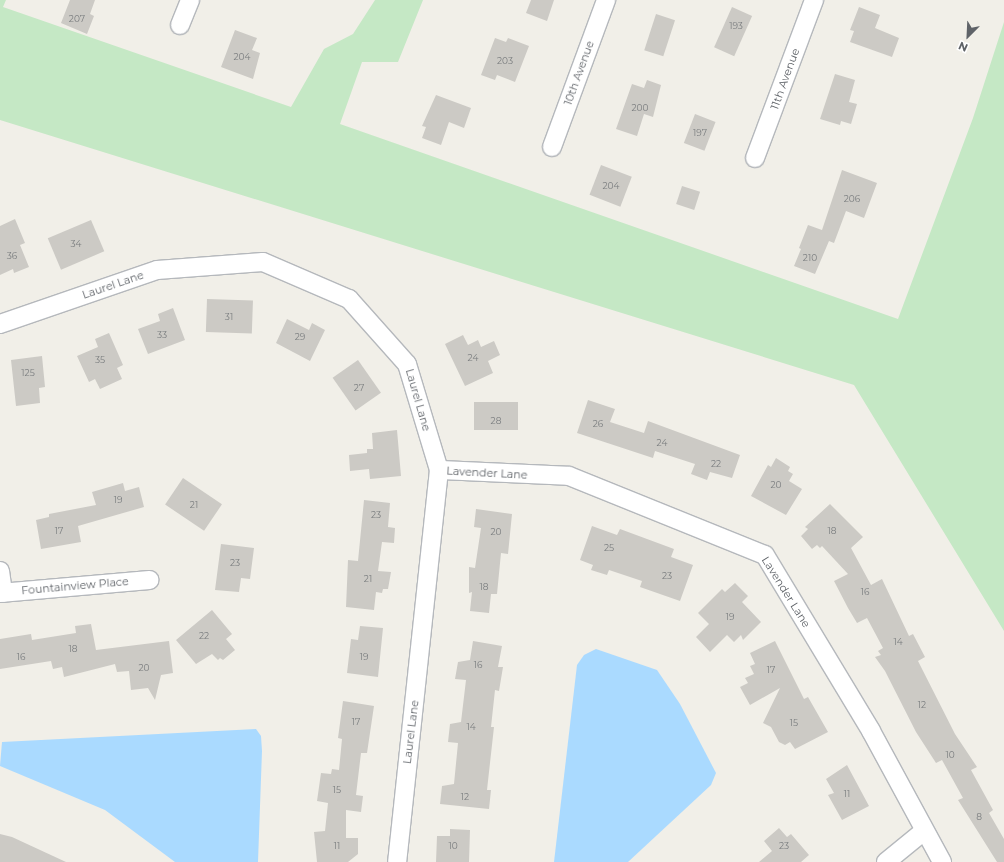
<!DOCTYPE html>
<html>
<head>
<meta charset="utf-8">
<style>
  body { margin:0 }
  #map { position:relative; width:1004px; height:862px; overflow:hidden; background:#f1efe8; font-family:Montserrat,sans-serif }
  div>[style] { position:absolute }
  .green>* { inset:0; background:#c5e8c5 }
  .water>* { inset:0; background:#aadaff }
  .building>* { inset:0; background:#cccac5; transform-origin:0 0 }
  .roads { filter:drop-shadow(1px 0 #b5b8bc) drop-shadow(-1px 0 #b5b8bc) drop-shadow(0 1px #b5b8bc) drop-shadow(0 -1px #b5b8bc) }
  .minor>* { height:18px; margin:-9px; padding:0 9px; transform-origin:9px; border-radius:9px; background:#fff }
  span { translate:-50% -50%; white-space:nowrap; text-align:center; line-height:1.15; -webkit-text-stroke:3px #fff; paint-order:stroke }
  .number-label { font-size:9px; color:#7a7d7f }
  .number-label span { -webkit-text-stroke-width:0 }
  .street-label { font-size:11px; color:#5f6368 }
  .north { position:absolute; left:948px; top:16px; width:40px; height:40px; -webkit-text-stroke:3px #fff; paint-order:stroke; rotate:204deg; font-size:11px; font-weight:700; line-height:16px; text-align:center; color:#5f6368 }
  .north::after { content:''; display:block; margin:auto; width:14px; height:18px; background:#5f6368; clip-path:polygon(50% 0,100% 100%,50% 72%,0 100%) }
</style>
</head>
<body>
<div id="map">
  <div class="green">
    <div style="clip-path:polygon(0 0,6px 0,3px 7px,291px 107px,324px 49px,353px 34px,375px 0,423px 0,398px 62px,362px 62px,340px 124px,898px 319px,973px 118px,1004px 22px,1004px 631px,854px 385px,0 120px)"></div>
  </div>
  <div class="water">
    <div style="clip-path:polygon(596px 649px,657px 670px,680px 704px,716px 773px,711px 785px,628px 862px,554px 862px,577px 665px,584px 655px)"></div>
    <div style="clip-path:polygon(256px 729px,261px 736px,262px 751px,258px 862px,175px 862px,105px 810px,0 766px,2px 742px)"></div>
  </div>
  <div class="building">
    <div style="clip-path:polygon(70px 0,95px 0,90px 14px,94px 16px,87px 34px,61px 23px)"></div>
    <div style="clip-path:polygon(531px 0,554px 0,547px 21px,526px 13px)"></div>
    <div style="left:732px;top:7px;width:22px;height:44px;rotate:24deg"></div>
    <div style="clip-path:polygon(859px 7px,880px 15px,875px 28px,899px 38px,892px 57px,850px 42px,854px 31px,850px 30px)"></div>
    <div style="left:656px;top:14px;width:20px;height:38px;rotate:18deg"></div>
    <div style="clip-path:polygon(235px 30px,257px 38px,252px 50px,260px 53px,253px 79px,221px 67px)"></div>
    <div style="clip-path:polygon(495px 38px,506px 42px,508px 38px,529px 46px,515px 82px,497px 75px,495px 80px,481px 75px)"></div>
    <div style="clip-path:polygon(835px 74px,855px 80px,849px 102px,857px 104px,851px 124px,841px 121px,840px 125px,820px 119px)"></div>
    <div style="clip-path:polygon(647px 80px,661px 85px,653px 117px,644px 114px,637px 136px,616px 129px,632px 84px,644px 88px)"></div>
    <div style="clip-path:polygon(436px 95px,471px 108px,464px 128px,449px 122px,441px 145px,422px 138px,426px 127px,422px 126px)"></div>
    <div style="left:695px;top:114px;width:22px;height:31px;rotate:21deg"></div>
    <div style="left:601px;top:165px;width:33px;height:32px;rotate:21deg"></div>
    <div style="clip-path:polygon(842px 170px,877px 183px,864px 218px,846px 211px,834px 243px,829px 241px,815px 274px,794px 266px,801px 249px,799px 248px,808px 225px,822px 230px)"></div>
    <div style="left:682px;top:186px;width:19px;height:19px;rotate:18deg"></div>
    <div style="clip-path:polygon(15px 219px,25px 243px,20px 245px,29px 267px,14px 273px,13px 269px,0 275px,0 226px)"></div>
    <div style="left:91px;top:220px;width:34px;height:47px;rotate:67deg"></div>
    <div style="left:207px;top:299px;width:46px;height:33px;rotate:2deg"></div>
    <div style="clip-path:polygon(173px 308px,185px 340px,148px 354px,138px 329px,160px 321px,158px 314px)"></div>
    <div style="clip-path:polygon(287px 319px,309px 330px,312px 323px,325px 330px,310px 361px,276px 343px)"></div>
    <div style="clip-path:polygon(109px 333px,123px 365px,117px 368px,122px 379px,100px 389px,95px 379px,89px 382px,77px 356px,98px 347px,95px 339px)"></div>
    <div style="clip-path:polygon(463px 335px,468px 345px,478px 340px,481px 347px,494px 341px,500px 355px,488px 361px,493px 373px,465px 386px,445px 344px)"></div>
    <div style="clip-path:polygon(42px 356px,45px 387px,39px 388px,40px 403px,16px 406px,11px 360px)"></div>
    <div style="left:358px;top:360px;width:40px;height:31px;rotate:55deg"></div>
    <div style="clip-path:polygon(588px 400px,615px 409px,610px 422px,644px 433px,648px 421px,740px 455px,732px 478px,710px 472px,707px 480px,691px 474px,695px 464px,655px 451px,653px 458px,577px 433px)"></div>
    <div style="left:474px;top:402px;width:44px;height:28px"></div>
    <div style="clip-path:polygon(397px 430px,401px 476px,370px 479px,369px 469px,350px 471px,349px 455px,367px 453px,367px 449px,373px 449px,372px 433px)"></div>
    <div style="clip-path:polygon(776px 458px,790px 467px,788px 471px,793px 474px,789px 481px,802px 489px,786px 515px,751px 496px,768px 465px,771px 467px)"></div>
    <div style="left:183px;top:478px;width:47px;height:32px;rotate:34deg"></div>
    <div style="clip-path:polygon(123px 483px,125px 491px,139px 487px,144px 507px,78px 526px,81px 542px,41px 549px,36px 520px,49px 517px,49px 514px,96px 505px,92px 492px)"></div>
    <div style="clip-path:polygon(364px 500px,390px 503px,388px 527px,395px 528px,394px 543px,382px 542px,378px 571px,391px 572px,388px 589px,383px 589px,382px 593px,376px 592px,374px 610px,346px 607px,348px 560px,358px 561px)"></div>
    <div style="clip-path:polygon(830px 504px,863px 537px,851px 548px,871px 585px,882px 579px,909px 636px,913px 634px,925px 657px,918px 661px,955px 734px,977px 767px,971px 770px,993px 810px,989px 813px,1004px 839px,1004px 862px,997px 862px,958px 800px,963px 798px,942px 760px,936px 763px,916px 732px,885px 671px,875px 657px,881px 655px,878px 651px,883px 648px,867px 618px,857px 623px,848px 608px,834px 581px,848px 574px,822px 546px,820px 548px,817px 545px,812px 549px,801px 536px,808px 529px,805px 527px)"></div>
    <div style="clip-path:polygon(476px 509px,512px 514px,508px 554px,501px 553px,497px 594px,491px 594px,489px 613px,470px 611px,472px 592px,469px 593px,469px 567px,475px 568px,481px 528px,474px 527px)"></div>
    <div style="clip-path:polygon(592px 526px,617px 535px,620px 529px,674px 549px,671px 557px,693px 565px,680px 601px,640px 587px,642px 581px,609px 570px,607px 575px,591px 570px,593px 565px,580px 560px)"></div>
    <div style="clip-path:polygon(221px 544px,254px 548px,250px 579px,241px 578px,239px 592px,215px 590px)"></div>
    <div style="clip-path:polygon(735px 583px,748px 596px,742px 602px,761px 622px,743px 640px,741px 635px,734px 642px,727px 635px,710px 652px,696px 637px,709px 624px,698px 613px,722px 589px,725px 592px)"></div>
    <div style="clip-path:polygon(212px 610px,232px 634px,226px 639px,235px 650px,223px 660px,220px 658px,218px 660px,212px 654px,196px 664px,176px 640px)"></div>
    <div style="clip-path:polygon(91px 624px,96px 650px,169px 641px,173px 673px,161px 675px,155px 700px,148px 688px,131px 690px,129px 671px,117px 672px,115px 664px,64px 677px,62px 667px,53px 669px,51px 661px,0 669px,0 639px,31px 634px,32px 640px,76px 633px,75px 626px)"></div>
    <div style="clip-path:polygon(360px 626px,383px 628px,378px 677px,347px 673px,351px 639px,358px 640px)"></div>
    <div style="clip-path:polygon(473px 641px,502px 646px,498px 667px,503px 667px,499px 691px,495px 690px,491px 727px,494px 727px,487px 790px,491px 790px,489px 809px,440px 804px,442px 786px,454px 784px,458px 743px,448px 742px,450px 724px,461px 722px,466px 680px,455px 679px,458px 662px,470px 660px)"></div>
    <div style="clip-path:polygon(775px 641px,804px 699px,808px 697px,828px 732px,795px 749px,790px 742px,785px 745px,779px 742px,771px 727px,763px 723px,780px 688px,750px 705px,740px 687px,748px 683px,745px 678px,754px 674px,750px 666px,755px 664px,750px 653px)"></div>
    <div style="clip-path:polygon(343px 701px,374px 706px,367px 753px,361px 753px,356px 795px,363px 796px,361px 812px,346px 810px,346px 838px,358px 838px,358px 854px,348px 862px,317px 862px,314px 832px,325px 831px,328px 803px,317px 801px,321px 773px,331px 774px,332px 769px,339px 770px,342px 739px,338px 738px)"></div>
    <div style="clip-path:polygon(847px 765px,869px 806px,842px 820px,828px 795px,834px 793px,826px 779px)"></div>
    <div style="clip-path:polygon(779px 828px,787px 837px,791px 834px,809px 855px,801px 862px,759px 862px,772px 851px,764px 841px)"></div>
    <div style="clip-path:polygon(450px 829px,470px 830px,469px 862px,436px 862px,437px 836px,450px 836px)"></div>
    <div style="clip-path:polygon(0 834px,12px 837px,66px 862px,0 862px)"></div>
  </div>
  <div class="roads">
    <div class="minor">
      <div style="left:180px;top:25px;width:27px;rotate:-68deg"></div>
      <div style="left:552px;top:147px;width:157px;rotate:-69.8deg"></div>
      <div style="left:755px;top:158px;width:169px;rotate:-69.5deg"></div>
      <div style="left:0;top:324px;width:166px;rotate:-19deg"></div>
      <div style="left:157px;top:270px;width:106px;rotate:-4.3deg"></div>
      <div style="left:263px;top:262px;width:94px;rotate:23.3deg"></div>
      <div style="left:349px;top:299px;width:87px;rotate:48.3deg"></div>
      <div style="left:407px;top:364px;width:111px;rotate:73.2deg"></div>
      <div style="left:439px;top:470px;width:394px;rotate:96.1deg"></div>
      <div style="left:439px;top:470px;width:130px;rotate:2.6deg"></div>
      <div style="left:569px;top:476px;width:211px;rotate:22deg"></div>
      <div style="left:765px;top:555px;width:205px;rotate:58.9deg"></div>
      <div style="left:871px;top:731px;width:149px;rotate:61.5deg"></div>
      <div style="left:0;top:571px;width:22px;rotate:82deg"></div>
      <div style="left:0;top:593px;width:150px;rotate:-5deg"></div>
      <div style="left:886px;top:862px;width:49px;rotate:-39.2deg"></div>
    </div>
  </div>
  <div class="number-label">
    <span style="left:77px;top:19px">207</span>
    <span style="left:736px;top:26px">193</span>
    <span style="left:242px;top:57px">204</span>
    <span style="left:505px;top:61px">203</span>
    <span style="left:640px;top:108px">200</span>
    <span style="left:700px;top:133px">197</span>
    <span style="left:611px;top:186px">204</span>
    <span style="left:852px;top:199px">206</span>
    <span style="left:76px;top:244px">34</span>
    <span style="left:12px;top:256px">36</span>
    <span style="left:810px;top:258px">210</span>
    <span style="left:229px;top:317px">31</span>
    <span style="left:162px;top:335px">33</span>
    <span style="left:300px;top:337px">29</span>
    <span style="left:473px;top:358px">24</span>
    <span style="left:100px;top:360px">35</span>
    <span style="left:28px;top:373px">125</span>
    <span style="left:359px;top:388px">27</span>
    <span style="left:496px;top:421px">28</span>
    <span style="left:598px;top:424px">26</span>
    <span style="left:662px;top:443px">24</span>
    <span style="left:716px;top:464px">22</span>
    <span style="left:776px;top:485px">20</span>
    <span style="left:118px;top:500px">19</span>
    <span style="left:194px;top:505px">21</span>
    <span style="left:376px;top:515px">23</span>
    <span style="left:59px;top:531px">17</span>
    <span style="left:832px;top:531px">18</span>
    <span style="left:496px;top:532px">20</span>
    <span style="left:609px;top:548px">25</span>
    <span style="left:235px;top:563px">23</span>
    <span style="left:667px;top:576px">23</span>
    <span style="left:368px;top:579px">21</span>
    <span style="left:484px;top:587px">18</span>
    <span style="left:865px;top:592px">16</span>
    <span style="left:730px;top:617px">19</span>
    <span style="left:204px;top:636px">22</span>
    <span style="left:898px;top:642px">14</span>
    <span style="left:73px;top:649px">18</span>
    <span style="left:21px;top:657px">16</span>
    <span style="left:364px;top:657px">19</span>
    <span style="left:478px;top:665px">16</span>
    <span style="left:144px;top:668px">20</span>
    <span style="left:771px;top:670px">17</span>
    <span style="left:922px;top:705px">12</span>
    <span style="left:356px;top:722px">17</span>
    <span style="left:794px;top:723px">15</span>
    <span style="left:471px;top:727px">14</span>
    <span style="left:950px;top:755px">10</span>
    <span style="left:337px;top:790px">15</span>
    <span style="left:847px;top:794px">11</span>
    <span style="left:465px;top:797px">12</span>
    <span style="left:979px;top:817px">8</span>
    <span style="left:337px;top:846px">11</span>
    <span style="left:453px;top:846px">10</span>
    <span style="left:784px;top:846px">23</span>
  </div>
  <div class="street-label">
    <span style="left:579px;top:73px;rotate:-70deg">10th Avenue</span>
    <span style="left:785px;top:79px;rotate:-70deg">11th Avenue</span>
    <span style="left:113px;top:285px;rotate:-19deg">Laurel Lane</span>
    <span style="left:418px;top:400px;rotate:74deg">Laurel Lane</span>
    <span style="left:487px;top:473px;rotate:3deg">Lavender Lane</span>
    <span style="left:75px;top:586px;rotate:-5deg">Fountainview Place</span>
    <span style="left:786px;top:592px;rotate:58deg">Lavender Lane</span>
    <span style="left:411px;top:732px;rotate:-83deg">Laurel Lane</span>
  </div>
  <div class="north">N</div>
</div>
</body>
</html>
